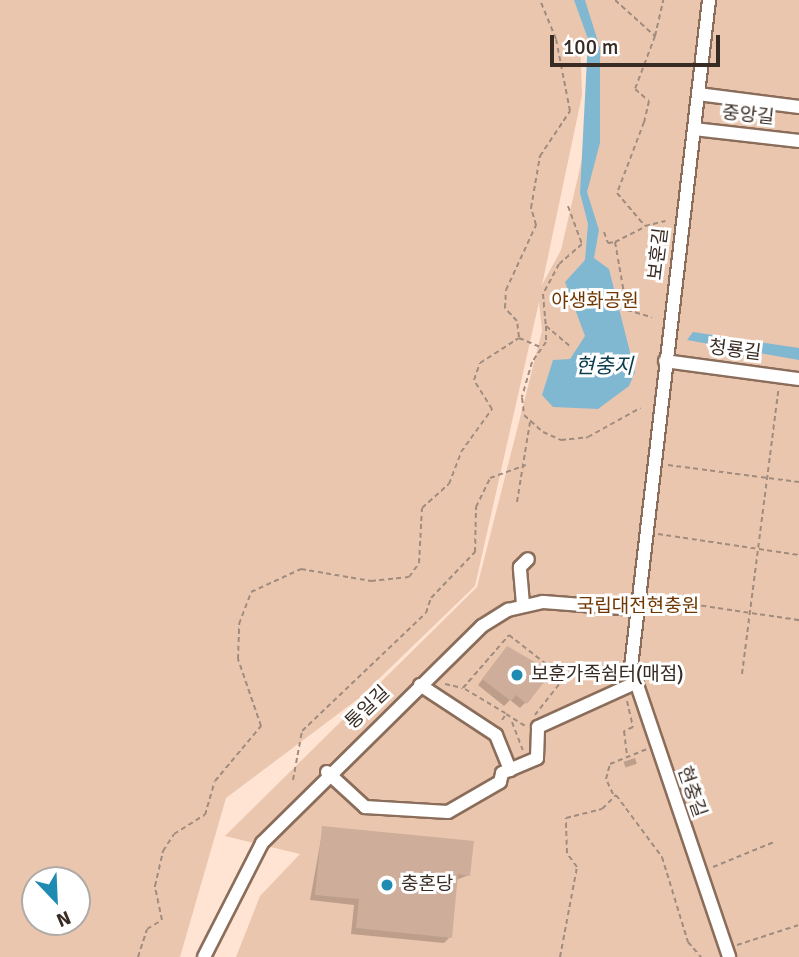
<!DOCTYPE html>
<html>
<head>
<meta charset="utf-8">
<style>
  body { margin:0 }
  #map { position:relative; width:799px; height:957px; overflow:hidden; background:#ffe4d3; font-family:Signika,"Noto Sans KR",sans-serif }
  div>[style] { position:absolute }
  .green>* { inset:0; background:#ebc6ae }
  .water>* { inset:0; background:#80b8d2 }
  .shadow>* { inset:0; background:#0003; transform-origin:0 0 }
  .building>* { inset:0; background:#ceae9a }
  .path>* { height:2px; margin-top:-1px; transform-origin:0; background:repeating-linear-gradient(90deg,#a08c7f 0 5px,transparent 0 8.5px) }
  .roads { filter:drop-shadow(2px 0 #8a6d5a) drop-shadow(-2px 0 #8a6d5a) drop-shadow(0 2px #8a6d5a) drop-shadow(0 -2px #8a6d5a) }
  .minor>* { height:12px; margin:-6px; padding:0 6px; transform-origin:6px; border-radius:6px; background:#fff }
  .dots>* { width:19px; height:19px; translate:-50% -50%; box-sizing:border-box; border:4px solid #fff; border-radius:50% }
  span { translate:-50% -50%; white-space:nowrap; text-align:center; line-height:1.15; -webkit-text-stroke:6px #fff; paint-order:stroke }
  .street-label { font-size:19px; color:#382b23 }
  .park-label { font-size:19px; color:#6f3601 }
  .poi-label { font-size:19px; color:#382b23 }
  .left { translate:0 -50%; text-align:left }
  .water-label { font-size:21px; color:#0a3c4e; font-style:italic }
  .north { position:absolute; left:21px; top:866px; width:70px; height:70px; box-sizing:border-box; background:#fff; border:2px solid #afaaa7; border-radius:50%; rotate:157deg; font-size:19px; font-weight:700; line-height:28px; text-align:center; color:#382b23 }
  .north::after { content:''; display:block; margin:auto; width:24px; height:32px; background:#208bb2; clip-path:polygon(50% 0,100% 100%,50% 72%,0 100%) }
  .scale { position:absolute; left:550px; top:35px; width:170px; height:32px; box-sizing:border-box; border:4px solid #382b23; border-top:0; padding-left:9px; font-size:21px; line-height:24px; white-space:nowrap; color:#382b23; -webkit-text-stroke:5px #fff; paint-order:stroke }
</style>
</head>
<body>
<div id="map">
  <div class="green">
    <div style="clip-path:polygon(evenodd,0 0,799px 0,799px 957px,236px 957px,260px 896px,300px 854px,225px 836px,477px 587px,542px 331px,539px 302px,475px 586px,358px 699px,226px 798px,180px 957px,0 957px,0 0,580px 35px,598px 66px,598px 90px,561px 250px,542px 285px,582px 95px,580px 35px,0 0,35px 880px,77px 880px,77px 922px,35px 922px,35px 880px)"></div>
  </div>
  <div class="water">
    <div style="clip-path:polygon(574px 0,585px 0,600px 48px,600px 143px,587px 192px,599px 230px,594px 258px,609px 269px,635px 372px,629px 386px,598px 409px,553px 407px,542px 395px,553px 360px,570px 359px,585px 336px,565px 282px,585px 260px,588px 224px,580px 193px,588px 39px)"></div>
    <div style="clip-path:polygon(693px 332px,799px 348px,799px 360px,687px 340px)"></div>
  </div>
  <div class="shadow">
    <div style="clip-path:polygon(502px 654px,526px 702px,520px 708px,510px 700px,504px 706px,478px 685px)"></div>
    <div style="left:635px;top:758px;width:6px;height:12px;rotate:72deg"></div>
    <div style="clip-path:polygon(323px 828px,469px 875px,456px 880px,450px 937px,444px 943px,351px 934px,354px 905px,310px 900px)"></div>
  </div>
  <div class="building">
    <div style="clip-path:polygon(507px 646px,552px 672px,527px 704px,516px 695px,511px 701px,482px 679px)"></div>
    <div style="clip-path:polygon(322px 826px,474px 841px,470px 876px,458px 874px,452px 938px,356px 928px,359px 899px,315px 895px)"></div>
  </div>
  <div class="path">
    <div style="left:615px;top:0;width:54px;rotate:42deg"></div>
    <div style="left:655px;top:36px;width:37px;rotate:-77deg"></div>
    <div style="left:655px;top:36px;width:57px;rotate:110.7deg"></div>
    <div style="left:635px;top:89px;width:18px;rotate:41deg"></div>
    <div style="left:649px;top:101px;width:22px;rotate:103deg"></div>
    <div style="left:644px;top:122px;width:76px;rotate:110.8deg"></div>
    <div style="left:617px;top:193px;width:43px;rotate:49.7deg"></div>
    <div style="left:645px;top:226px;width:21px;rotate:-14deg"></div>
    <div style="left:568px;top:206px;width:40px;rotate:69.8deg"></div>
    <div style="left:582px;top:244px;width:30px;rotate:139deg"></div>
    <div style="left:559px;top:264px;width:34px;rotate:118deg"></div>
    <div style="left:543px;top:294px;width:32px;rotate:85deg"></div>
    <div style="left:546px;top:326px;width:33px;rotate:40deg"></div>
    <div style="left:604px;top:232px;width:12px;rotate:70deg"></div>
    <div style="left:608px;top:243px;width:7px;rotate:-8deg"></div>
    <div style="left:615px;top:242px;width:33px;rotate:-27deg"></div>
    <div style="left:615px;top:242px;width:69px;rotate:80deg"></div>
    <div style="left:627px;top:310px;width:26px;rotate:16deg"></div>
    <div style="left:546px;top:326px;width:16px;rotate:90deg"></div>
    <div style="left:546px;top:342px;width:24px;rotate:125deg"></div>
    <div style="left:532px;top:362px;width:37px;rotate:106deg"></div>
    <div style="left:522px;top:398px;width:17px;rotate:83deg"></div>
    <div style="left:524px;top:415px;width:25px;rotate:42deg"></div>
    <div style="left:543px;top:432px;width:20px;rotate:24deg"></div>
    <div style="left:561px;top:440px;width:27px;rotate:-6deg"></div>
    <div style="left:588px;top:437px;width:60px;rotate:-29.1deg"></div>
    <div style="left:519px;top:337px;width:16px;rotate:-97deg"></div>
    <div style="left:517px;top:321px;width:18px;rotate:-133deg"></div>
    <div style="left:505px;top:308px;width:18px;rotate:-87deg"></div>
    <div style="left:506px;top:290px;width:72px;rotate:-65.2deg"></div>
    <div style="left:536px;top:225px;width:18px;rotate:-106deg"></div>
    <div style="left:531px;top:208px;width:53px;rotate:-80.2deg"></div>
    <div style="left:540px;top:156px;width:54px;rotate:-56.3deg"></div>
    <div style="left:570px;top:111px;width:73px;rotate:-101deg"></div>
    <div style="left:556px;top:39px;width:42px;rotate:-112.3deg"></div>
    <div style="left:668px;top:465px;width:132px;rotate:7.4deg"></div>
    <div style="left:517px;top:502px;width:81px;rotate:-80.8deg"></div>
    <div style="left:658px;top:534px;width:143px;rotate:8.5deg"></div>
    <div style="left:651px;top:598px;width:150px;rotate:8.5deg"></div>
    <div style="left:742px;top:674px;width:289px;rotate:-82.7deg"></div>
    <div style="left:445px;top:684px;width:18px;rotate:13deg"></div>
    <div style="left:463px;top:688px;width:70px;rotate:-49deg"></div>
    <div style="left:509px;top:635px;width:70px;rotate:38deg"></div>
    <div style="left:564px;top:678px;width:47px;rotate:128.1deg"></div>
    <div style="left:465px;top:689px;width:47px;rotate:31deg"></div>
    <div style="left:627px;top:701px;width:27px;rotate:77deg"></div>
    <div style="left:633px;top:727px;width:10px;rotate:156deg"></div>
    <div style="left:624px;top:731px;width:24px;rotate:83deg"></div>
    <div style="left:502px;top:720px;width:7px;rotate:-56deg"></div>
    <div style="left:506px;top:714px;width:22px;rotate:32deg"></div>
    <div style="left:512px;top:722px;width:30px;rotate:69deg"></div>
    <div style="left:293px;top:780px;width:50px;rotate:-79.6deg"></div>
    <div style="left:302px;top:731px;width:171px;rotate:-43.6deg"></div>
    <div style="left:426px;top:613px;width:16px;rotate:-72deg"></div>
    <div style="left:431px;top:598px;width:64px;rotate:-46.3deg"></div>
    <div style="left:475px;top:552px;width:45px;rotate:-88.7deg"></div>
    <div style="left:476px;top:507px;width:32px;rotate:-64deg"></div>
    <div style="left:490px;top:478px;width:38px;rotate:-20deg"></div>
    <div style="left:613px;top:794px;width:17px;rotate:-115deg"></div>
    <div style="left:606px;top:779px;width:16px;rotate:-75deg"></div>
    <div style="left:610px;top:764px;width:40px;rotate:-22deg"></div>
    <div style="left:713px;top:867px;width:66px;rotate:-22.3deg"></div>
    <div style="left:737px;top:945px;width:65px;rotate:-17.9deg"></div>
    <div style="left:138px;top:957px;width:29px;rotate:-72deg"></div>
    <div style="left:147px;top:929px;width:17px;rotate:-31deg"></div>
    <div style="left:162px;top:920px;width:35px;rotate:-102deg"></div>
    <div style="left:155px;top:886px;width:36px;rotate:-77deg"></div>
    <div style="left:163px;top:851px;width:20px;rotate:-57deg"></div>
    <div style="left:174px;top:834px;width:36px;rotate:-32deg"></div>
    <div style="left:205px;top:815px;width:35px;rotate:-74deg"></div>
    <div style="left:215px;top:781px;width:72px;rotate:-50.1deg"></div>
    <div style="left:261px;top:726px;width:71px;rotate:-108.9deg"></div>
    <div style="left:238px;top:659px;width:35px;rotate:-88deg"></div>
    <div style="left:239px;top:624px;width:34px;rotate:-69deg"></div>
    <div style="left:251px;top:592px;width:55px;rotate:-24.7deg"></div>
    <div style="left:301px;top:569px;width:71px;rotate:9.7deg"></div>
    <div style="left:371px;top:581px;width:38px;rotate:-6deg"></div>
    <div style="left:409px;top:577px;width:17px;rotate:-54deg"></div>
    <div style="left:419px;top:563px;width:55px;rotate:-86.9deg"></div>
    <div style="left:422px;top:508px;width:36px;rotate:-42deg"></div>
    <div style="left:449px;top:484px;width:34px;rotate:-69deg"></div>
    <div style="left:461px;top:452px;width:53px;rotate:-54.2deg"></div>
    <div style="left:492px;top:409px;width:34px;rotate:-122deg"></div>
    <div style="left:474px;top:380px;width:18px;rotate:-71deg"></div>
    <div style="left:480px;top:363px;width:46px;rotate:-32.7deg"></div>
    <div style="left:519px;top:338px;width:25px;rotate:23deg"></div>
    <div style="left:560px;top:957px;width:92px;rotate:-79.3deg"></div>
    <div style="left:577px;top:867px;width:17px;rotate:-126deg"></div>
    <div style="left:567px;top:853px;width:35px;rotate:-92deg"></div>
    <div style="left:566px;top:818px;width:37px;rotate:-14deg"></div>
    <div style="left:602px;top:809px;width:20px;rotate:-45deg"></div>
    <div style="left:616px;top:795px;width:77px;rotate:53.4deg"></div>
    <div style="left:662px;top:857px;width:89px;rotate:73deg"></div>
    <div style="left:688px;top:942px;width:20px;rotate:49deg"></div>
  </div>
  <div class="roads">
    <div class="minor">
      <div style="left:709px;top:0;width:672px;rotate:96.67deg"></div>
      <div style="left:631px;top:667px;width:306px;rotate:71.3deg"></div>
      <div style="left:698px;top:94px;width:102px;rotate:7.3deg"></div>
      <div style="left:694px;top:129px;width:106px;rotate:6.5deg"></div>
      <div style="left:665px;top:361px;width:135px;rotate:7.7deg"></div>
      <div style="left:523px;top:604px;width:37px;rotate:-95deg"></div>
      <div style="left:520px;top:567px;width:11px;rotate:-45deg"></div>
      <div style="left:420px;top:685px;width:91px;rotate:33.3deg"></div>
      <div style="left:496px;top:735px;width:38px;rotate:68deg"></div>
      <div style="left:327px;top:772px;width:52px;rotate:42.6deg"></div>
      <div style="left:365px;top:807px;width:83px;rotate:3.4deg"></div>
      <div style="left:448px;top:812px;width:60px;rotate:-30deg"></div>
      <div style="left:500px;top:782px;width:9px;rotate:-77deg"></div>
      <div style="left:502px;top:773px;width:38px;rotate:-23deg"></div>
      <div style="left:537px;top:758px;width:31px;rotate:-88deg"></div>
      <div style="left:538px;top:727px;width:104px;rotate:-24.4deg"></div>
      <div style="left:204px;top:957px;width:128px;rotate:-63deg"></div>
      <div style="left:262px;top:843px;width:309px;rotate:-44.6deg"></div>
      <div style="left:482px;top:626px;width:31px;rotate:-32deg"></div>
      <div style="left:508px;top:610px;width:36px;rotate:-13deg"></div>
      <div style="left:543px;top:602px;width:92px;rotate:4.4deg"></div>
    </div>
  </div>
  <div class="dots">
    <div style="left:517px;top:675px;background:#208bb2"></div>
    <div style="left:387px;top:885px;background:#208bb2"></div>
  </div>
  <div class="street-label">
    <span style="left:748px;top:116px;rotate:6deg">중앙길</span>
    <span style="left:659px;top:254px;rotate:-83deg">보훈길</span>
    <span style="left:735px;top:351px;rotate:7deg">청룡길</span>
    <span style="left:368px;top:708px;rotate:-44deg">통일길</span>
    <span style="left:691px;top:792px;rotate:71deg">현충길</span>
  </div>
  <div class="park-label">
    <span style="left:595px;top:302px">야생화공원</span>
    <span style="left:638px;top:607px">국립대전현충원</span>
  </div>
  <div class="poi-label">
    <span class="left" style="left:531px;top:675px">보훈가족쉼터(매점)</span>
    <span class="left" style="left:401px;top:885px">충혼당</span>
  </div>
  <div class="water-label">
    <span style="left:604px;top:366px">현충지</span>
  </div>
  <div class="north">N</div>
  <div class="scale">100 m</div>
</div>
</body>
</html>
